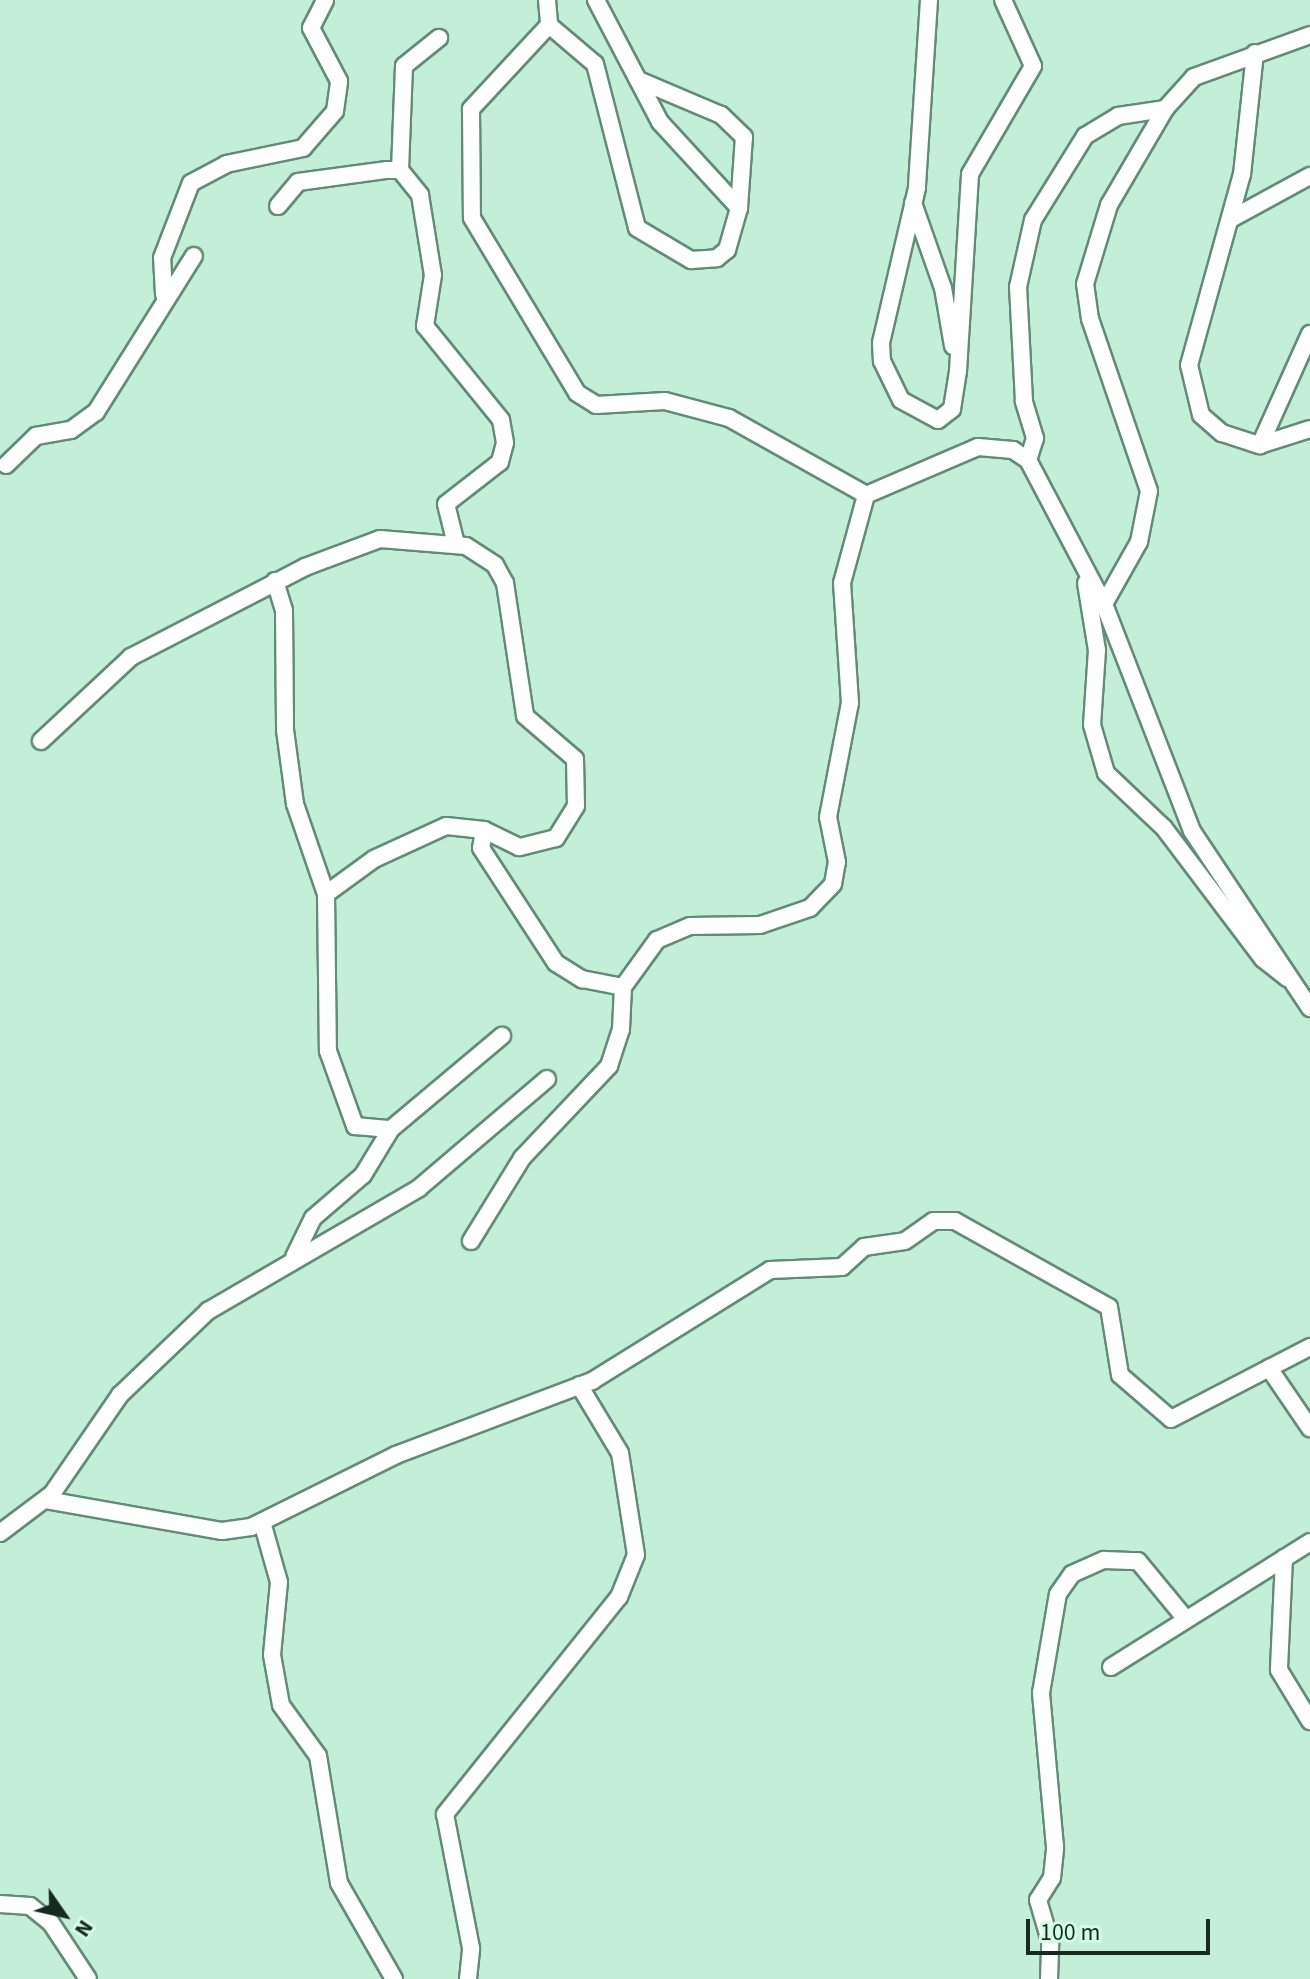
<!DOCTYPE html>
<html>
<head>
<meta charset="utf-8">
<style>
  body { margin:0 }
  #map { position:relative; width:1310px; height:1979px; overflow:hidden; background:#c3efd8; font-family:"Source Sans 3",sans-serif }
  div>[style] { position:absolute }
  .roads { filter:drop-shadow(2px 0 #638b77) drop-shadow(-2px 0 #638b77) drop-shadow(0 2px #638b77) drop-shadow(0 -2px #638b77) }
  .minor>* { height:16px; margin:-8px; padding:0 8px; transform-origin:8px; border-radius:8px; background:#fff }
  span { translate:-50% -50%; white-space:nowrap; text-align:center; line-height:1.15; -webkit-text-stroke:8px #d0fce5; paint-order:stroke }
  .north { position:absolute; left:24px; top:1875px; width:80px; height:80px; -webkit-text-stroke:6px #d0fce5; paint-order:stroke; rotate:124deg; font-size:22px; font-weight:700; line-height:32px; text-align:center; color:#182920 }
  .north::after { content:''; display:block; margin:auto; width:28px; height:36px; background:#182920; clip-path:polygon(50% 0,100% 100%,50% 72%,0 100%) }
  .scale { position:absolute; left:1026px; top:1919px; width:184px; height:36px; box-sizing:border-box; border:4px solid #182920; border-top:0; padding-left:10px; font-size:24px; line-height:28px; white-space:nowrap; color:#182920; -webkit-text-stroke:6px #d0fce5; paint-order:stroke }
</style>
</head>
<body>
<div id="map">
  <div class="roads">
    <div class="minor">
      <div style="left:547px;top:0;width:25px;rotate:85deg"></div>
      <div style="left:549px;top:25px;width:115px;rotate:132.9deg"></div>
      <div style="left:471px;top:109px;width:109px;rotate:89.5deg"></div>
      <div style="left:472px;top:218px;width:204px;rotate:59deg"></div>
      <div style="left:577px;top:393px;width:22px;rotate:32deg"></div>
      <div style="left:596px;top:405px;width:69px;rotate:-3.3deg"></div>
      <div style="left:665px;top:401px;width:66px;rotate:14.9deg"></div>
      <div style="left:729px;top:418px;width:157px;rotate:29.3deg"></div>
      <div style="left:866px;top:495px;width:122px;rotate:-23.2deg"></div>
      <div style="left:978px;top:447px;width:35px;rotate:5deg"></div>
      <div style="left:1013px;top:450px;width:18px;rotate:34deg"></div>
      <div style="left:1028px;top:460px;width:163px;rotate:62.2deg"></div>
      <div style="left:1104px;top:604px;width:243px;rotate:68.8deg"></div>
      <div style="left:1192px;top:831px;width:213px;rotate:56.3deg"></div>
      <div style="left:596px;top:0;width:138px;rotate:62.3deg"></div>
      <div style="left:660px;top:122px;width:117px;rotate:47.4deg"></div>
      <div style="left:929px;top:0;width:188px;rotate:93.7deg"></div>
      <div style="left:917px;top:188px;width:159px;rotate:103.1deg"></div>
      <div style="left:881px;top:343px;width:18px;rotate:87deg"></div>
      <div style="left:882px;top:361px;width:43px;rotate:64deg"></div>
      <div style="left:901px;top:400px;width:42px;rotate:28.4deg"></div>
      <div style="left:938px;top:420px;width:18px;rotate:-38deg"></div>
      <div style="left:952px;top:409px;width:38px;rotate:-81deg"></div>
      <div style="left:958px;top:371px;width:197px;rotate:-86.5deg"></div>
      <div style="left:970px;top:174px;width:125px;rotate:-59.7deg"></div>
      <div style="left:1033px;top:66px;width:72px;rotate:-114.4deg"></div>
      <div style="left:549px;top:25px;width:60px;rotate:40.3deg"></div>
      <div style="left:595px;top:64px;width:169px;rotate:75.6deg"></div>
      <div style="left:637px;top:228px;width:63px;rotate:30.7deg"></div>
      <div style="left:691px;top:260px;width:26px;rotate:-4deg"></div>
      <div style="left:717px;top:258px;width:13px;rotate:-39deg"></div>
      <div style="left:727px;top:250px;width:44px;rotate:-74.1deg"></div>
      <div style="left:739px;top:208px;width:71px;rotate:-86deg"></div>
      <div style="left:744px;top:137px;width:32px;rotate:-136deg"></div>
      <div style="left:721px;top:115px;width:90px;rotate:-157.1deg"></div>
      <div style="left:1255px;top:53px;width:122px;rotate:96.1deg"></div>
      <div style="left:1242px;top:174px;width:198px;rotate:105.5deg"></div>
      <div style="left:1189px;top:365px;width:51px;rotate:76.5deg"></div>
      <div style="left:1201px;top:415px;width:28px;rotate:41deg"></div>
      <div style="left:1222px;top:433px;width:40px;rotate:18deg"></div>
      <div style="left:1260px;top:445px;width:52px;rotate:-17.7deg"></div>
      <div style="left:400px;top:170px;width:104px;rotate:-87.8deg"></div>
      <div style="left:404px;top:66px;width:45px;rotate:-38.7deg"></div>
      <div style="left:913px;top:203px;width:90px;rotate:70.6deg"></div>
      <div style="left:943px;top:288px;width:59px;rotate:80.2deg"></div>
      <div style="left:278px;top:206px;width:31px;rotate:-50deg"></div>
      <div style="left:298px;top:182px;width:90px;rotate:-7.7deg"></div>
      <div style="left:387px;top:170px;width:13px"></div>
      <div style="left:400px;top:170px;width:32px;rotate:51deg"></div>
      <div style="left:420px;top:195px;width:81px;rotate:80.8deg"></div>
      <div style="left:433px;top:275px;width:52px;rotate:98.9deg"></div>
      <div style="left:425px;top:326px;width:121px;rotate:51deg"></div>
      <div style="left:501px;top:420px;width:23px;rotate:80deg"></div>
      <div style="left:505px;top:443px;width:20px;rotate:105deg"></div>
      <div style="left:500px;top:462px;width:68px;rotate:142.1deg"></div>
      <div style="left:446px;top:504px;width:38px;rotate:76deg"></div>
      <div style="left:1231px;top:219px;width:90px;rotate:-28.6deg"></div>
      <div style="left:164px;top:294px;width:36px;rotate:-93deg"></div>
      <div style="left:162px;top:258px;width:80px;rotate:-68.9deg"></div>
      <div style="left:191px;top:183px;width:40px;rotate:-28deg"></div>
      <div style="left:226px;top:164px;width:79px;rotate:-11.7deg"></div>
      <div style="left:303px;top:148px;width:49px;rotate:-49.1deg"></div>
      <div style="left:335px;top:111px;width:30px;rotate:-82deg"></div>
      <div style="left:339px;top:81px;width:60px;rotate:-117.8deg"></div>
      <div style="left:311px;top:28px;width:31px;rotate:-63deg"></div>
      <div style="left:1260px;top:445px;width:122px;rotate:-65.8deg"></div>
      <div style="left:1028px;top:460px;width:23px;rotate:-72deg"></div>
      <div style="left:1035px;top:438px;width:39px;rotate:-107deg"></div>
      <div style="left:1024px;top:401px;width:114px;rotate:-93deg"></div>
      <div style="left:1018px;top:287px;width:69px;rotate:-77.4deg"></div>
      <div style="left:1033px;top:220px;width:99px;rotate:-58.2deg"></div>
      <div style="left:1085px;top:136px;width:39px;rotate:-31deg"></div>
      <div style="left:1118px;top:116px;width:48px;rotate:-8.5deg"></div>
      <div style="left:6px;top:465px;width:42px;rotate:-44deg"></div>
      <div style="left:36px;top:436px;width:36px;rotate:-10deg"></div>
      <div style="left:71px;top:430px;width:31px;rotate:-36deg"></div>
      <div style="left:96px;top:412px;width:184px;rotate:-57.9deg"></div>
      <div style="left:275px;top:581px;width:31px;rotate:73deg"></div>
      <div style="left:284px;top:611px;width:119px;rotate:89.5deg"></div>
      <div style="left:285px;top:730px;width:75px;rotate:82.3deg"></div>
      <div style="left:295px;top:804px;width:95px;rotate:71deg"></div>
      <div style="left:326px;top:894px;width:157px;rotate:89.3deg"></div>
      <div style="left:328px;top:1051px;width:80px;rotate:70.2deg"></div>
      <div style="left:355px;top:1126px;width:36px;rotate:5deg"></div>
      <div style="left:1086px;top:583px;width:68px;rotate:80.7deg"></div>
      <div style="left:1097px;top:650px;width:75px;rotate:93.8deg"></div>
      <div style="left:1092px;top:725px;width:50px;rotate:73.7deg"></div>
      <div style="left:1106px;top:773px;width:80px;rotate:43.5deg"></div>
      <div style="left:1164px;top:828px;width:164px;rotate:52.9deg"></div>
      <div style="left:1263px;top:959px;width:31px;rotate:38deg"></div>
      <div style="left:1104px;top:604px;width:71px;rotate:-60.6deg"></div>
      <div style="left:1139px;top:542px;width:52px;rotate:-78.9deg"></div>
      <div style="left:1149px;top:491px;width:182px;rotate:-108.9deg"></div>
      <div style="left:1090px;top:319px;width:35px;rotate:-98deg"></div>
      <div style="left:1085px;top:284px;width:83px;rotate:-73.1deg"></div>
      <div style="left:1109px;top:205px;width:111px;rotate:-59.7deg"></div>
      <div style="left:1165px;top:109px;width:43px;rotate:-47.8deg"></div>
      <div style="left:1194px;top:77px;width:123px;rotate:-19.9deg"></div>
      <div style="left:41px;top:741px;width:123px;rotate:-43deg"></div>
      <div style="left:131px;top:657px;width:196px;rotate:-27.3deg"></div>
      <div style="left:305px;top:567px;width:80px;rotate:-20.5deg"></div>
      <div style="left:380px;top:539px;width:86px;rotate:4.7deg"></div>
      <div style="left:466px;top:546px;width:35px;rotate:33deg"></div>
      <div style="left:495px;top:565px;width:21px;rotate:61deg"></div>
      <div style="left:505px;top:583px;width:134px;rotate:81.4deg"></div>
      <div style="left:525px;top:716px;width:66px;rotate:40.7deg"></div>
      <div style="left:575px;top:759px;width:47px;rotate:88.8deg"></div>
      <div style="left:576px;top:806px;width:38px;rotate:122deg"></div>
      <div style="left:556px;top:838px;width:38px;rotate:166deg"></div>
      <div style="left:519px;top:847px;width:39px;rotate:-154deg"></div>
      <div style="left:484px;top:830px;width:38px;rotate:-174deg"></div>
      <div style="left:446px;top:826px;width:79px;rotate:155.4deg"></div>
      <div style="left:374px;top:859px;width:59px;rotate:143.9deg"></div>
      <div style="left:484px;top:830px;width:18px;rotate:99deg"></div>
      <div style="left:481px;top:848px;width:137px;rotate:56.9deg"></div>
      <div style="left:556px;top:963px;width:31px;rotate:32deg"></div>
      <div style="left:582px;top:979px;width:42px;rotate:11deg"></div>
      <div style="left:471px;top:1241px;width:97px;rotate:-58.4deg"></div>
      <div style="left:522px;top:1158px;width:127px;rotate:-46.6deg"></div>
      <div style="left:609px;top:1066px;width:39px;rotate:-72deg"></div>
      <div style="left:621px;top:1029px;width:42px;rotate:-87.3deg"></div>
      <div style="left:623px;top:987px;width:58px;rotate:-54.1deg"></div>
      <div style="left:657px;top:940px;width:36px;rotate:-23deg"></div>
      <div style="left:690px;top:926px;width:70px;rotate:-0.8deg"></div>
      <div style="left:760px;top:925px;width:53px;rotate:-18.8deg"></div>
      <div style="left:810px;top:908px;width:33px;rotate:-46deg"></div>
      <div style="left:833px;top:884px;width:22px;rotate:-80deg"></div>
      <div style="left:837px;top:862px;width:46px;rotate:-101.3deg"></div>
      <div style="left:828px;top:817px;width:116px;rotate:-79.1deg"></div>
      <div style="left:850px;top:703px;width:120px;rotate:-93.8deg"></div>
      <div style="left:842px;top:583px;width:91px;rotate:-74.7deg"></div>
      <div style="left:294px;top:1257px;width:43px;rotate:-64deg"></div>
      <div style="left:313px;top:1218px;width:66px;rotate:-40.7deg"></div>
      <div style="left:363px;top:1175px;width:54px;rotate:-58.7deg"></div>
      <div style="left:391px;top:1129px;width:145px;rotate:-40deg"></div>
      <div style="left:1269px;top:1368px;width:73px;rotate:55.7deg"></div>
      <div style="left:46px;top:1500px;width:179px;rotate:10deg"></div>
      <div style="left:222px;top:1531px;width:29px;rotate:-8deg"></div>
      <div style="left:251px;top:1527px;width:162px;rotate:-26.4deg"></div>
      <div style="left:396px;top:1455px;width:210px;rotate:-20.7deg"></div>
      <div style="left:592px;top:1381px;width:210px;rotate:-31.9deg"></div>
      <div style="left:770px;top:1270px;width:72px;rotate:-2.4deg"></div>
      <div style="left:842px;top:1267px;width:30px;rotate:-42deg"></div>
      <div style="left:864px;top:1247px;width:41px;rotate:-8.3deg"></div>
      <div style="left:905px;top:1241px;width:35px;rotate:-35deg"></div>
      <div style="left:934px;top:1221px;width:21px"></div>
      <div style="left:955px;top:1221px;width:176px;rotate:29.2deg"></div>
      <div style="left:1109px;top:1307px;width:69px;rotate:80.8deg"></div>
      <div style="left:1120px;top:1375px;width:67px;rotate:40.8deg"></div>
      <div style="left:1171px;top:1419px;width:157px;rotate:-27.4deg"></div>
      <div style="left:262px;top:1522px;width:62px;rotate:74.2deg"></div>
      <div style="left:279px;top:1582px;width:73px;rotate:95.5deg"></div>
      <div style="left:272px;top:1655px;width:51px;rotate:79.8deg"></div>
      <div style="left:281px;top:1705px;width:63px;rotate:54deg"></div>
      <div style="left:318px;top:1756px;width:129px;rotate:80.6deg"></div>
      <div style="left:339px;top:1883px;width:111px;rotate:60.2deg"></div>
      <div style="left:0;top:1533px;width:65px;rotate:-36.9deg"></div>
      <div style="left:52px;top:1494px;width:120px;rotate:-55.5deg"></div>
      <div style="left:120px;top:1395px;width:122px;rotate:-43.7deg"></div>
      <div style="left:208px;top:1311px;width:244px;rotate:-30.2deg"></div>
      <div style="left:419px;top:1188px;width:168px;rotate:-40.4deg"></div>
      <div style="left:1284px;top:1558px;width:112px;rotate:92.6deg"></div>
      <div style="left:1279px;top:1670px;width:60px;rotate:58.7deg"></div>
      <div style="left:1111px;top:1667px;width:235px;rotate:-32.1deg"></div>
      <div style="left:0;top:1904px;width:30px;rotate:4deg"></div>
      <div style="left:30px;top:1906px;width:27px;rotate:39deg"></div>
      <div style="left:51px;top:1923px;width:67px;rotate:56.5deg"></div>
      <div style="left:468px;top:1979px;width:31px;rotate:-84deg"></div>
      <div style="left:471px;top:1948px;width:136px;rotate:-101deg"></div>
      <div style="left:445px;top:1814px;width:278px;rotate:-51.3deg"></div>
      <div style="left:619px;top:1597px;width:45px;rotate:-68deg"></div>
      <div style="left:636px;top:1555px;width:103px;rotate:-98.9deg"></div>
      <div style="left:620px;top:1453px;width:79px;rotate:-121.1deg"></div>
      <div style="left:1049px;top:1979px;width:38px;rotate:-88deg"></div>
      <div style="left:1050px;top:1941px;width:43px;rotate:-106.3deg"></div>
      <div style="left:1038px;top:1900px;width:26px;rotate:-58deg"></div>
      <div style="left:1052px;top:1878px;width:31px;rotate:-84deg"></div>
      <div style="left:1055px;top:1847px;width:155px;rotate:-95.2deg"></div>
      <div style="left:1041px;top:1693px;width:100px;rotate:-80.3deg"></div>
      <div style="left:1058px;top:1594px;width:24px;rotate:-55deg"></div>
      <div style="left:1072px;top:1574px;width:35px;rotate:-24deg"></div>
      <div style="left:1104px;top:1560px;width:34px;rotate:2deg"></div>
      <div style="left:1138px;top:1561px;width:74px;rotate:50.5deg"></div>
    </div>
  </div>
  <div class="north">N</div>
  <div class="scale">100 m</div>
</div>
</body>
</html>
